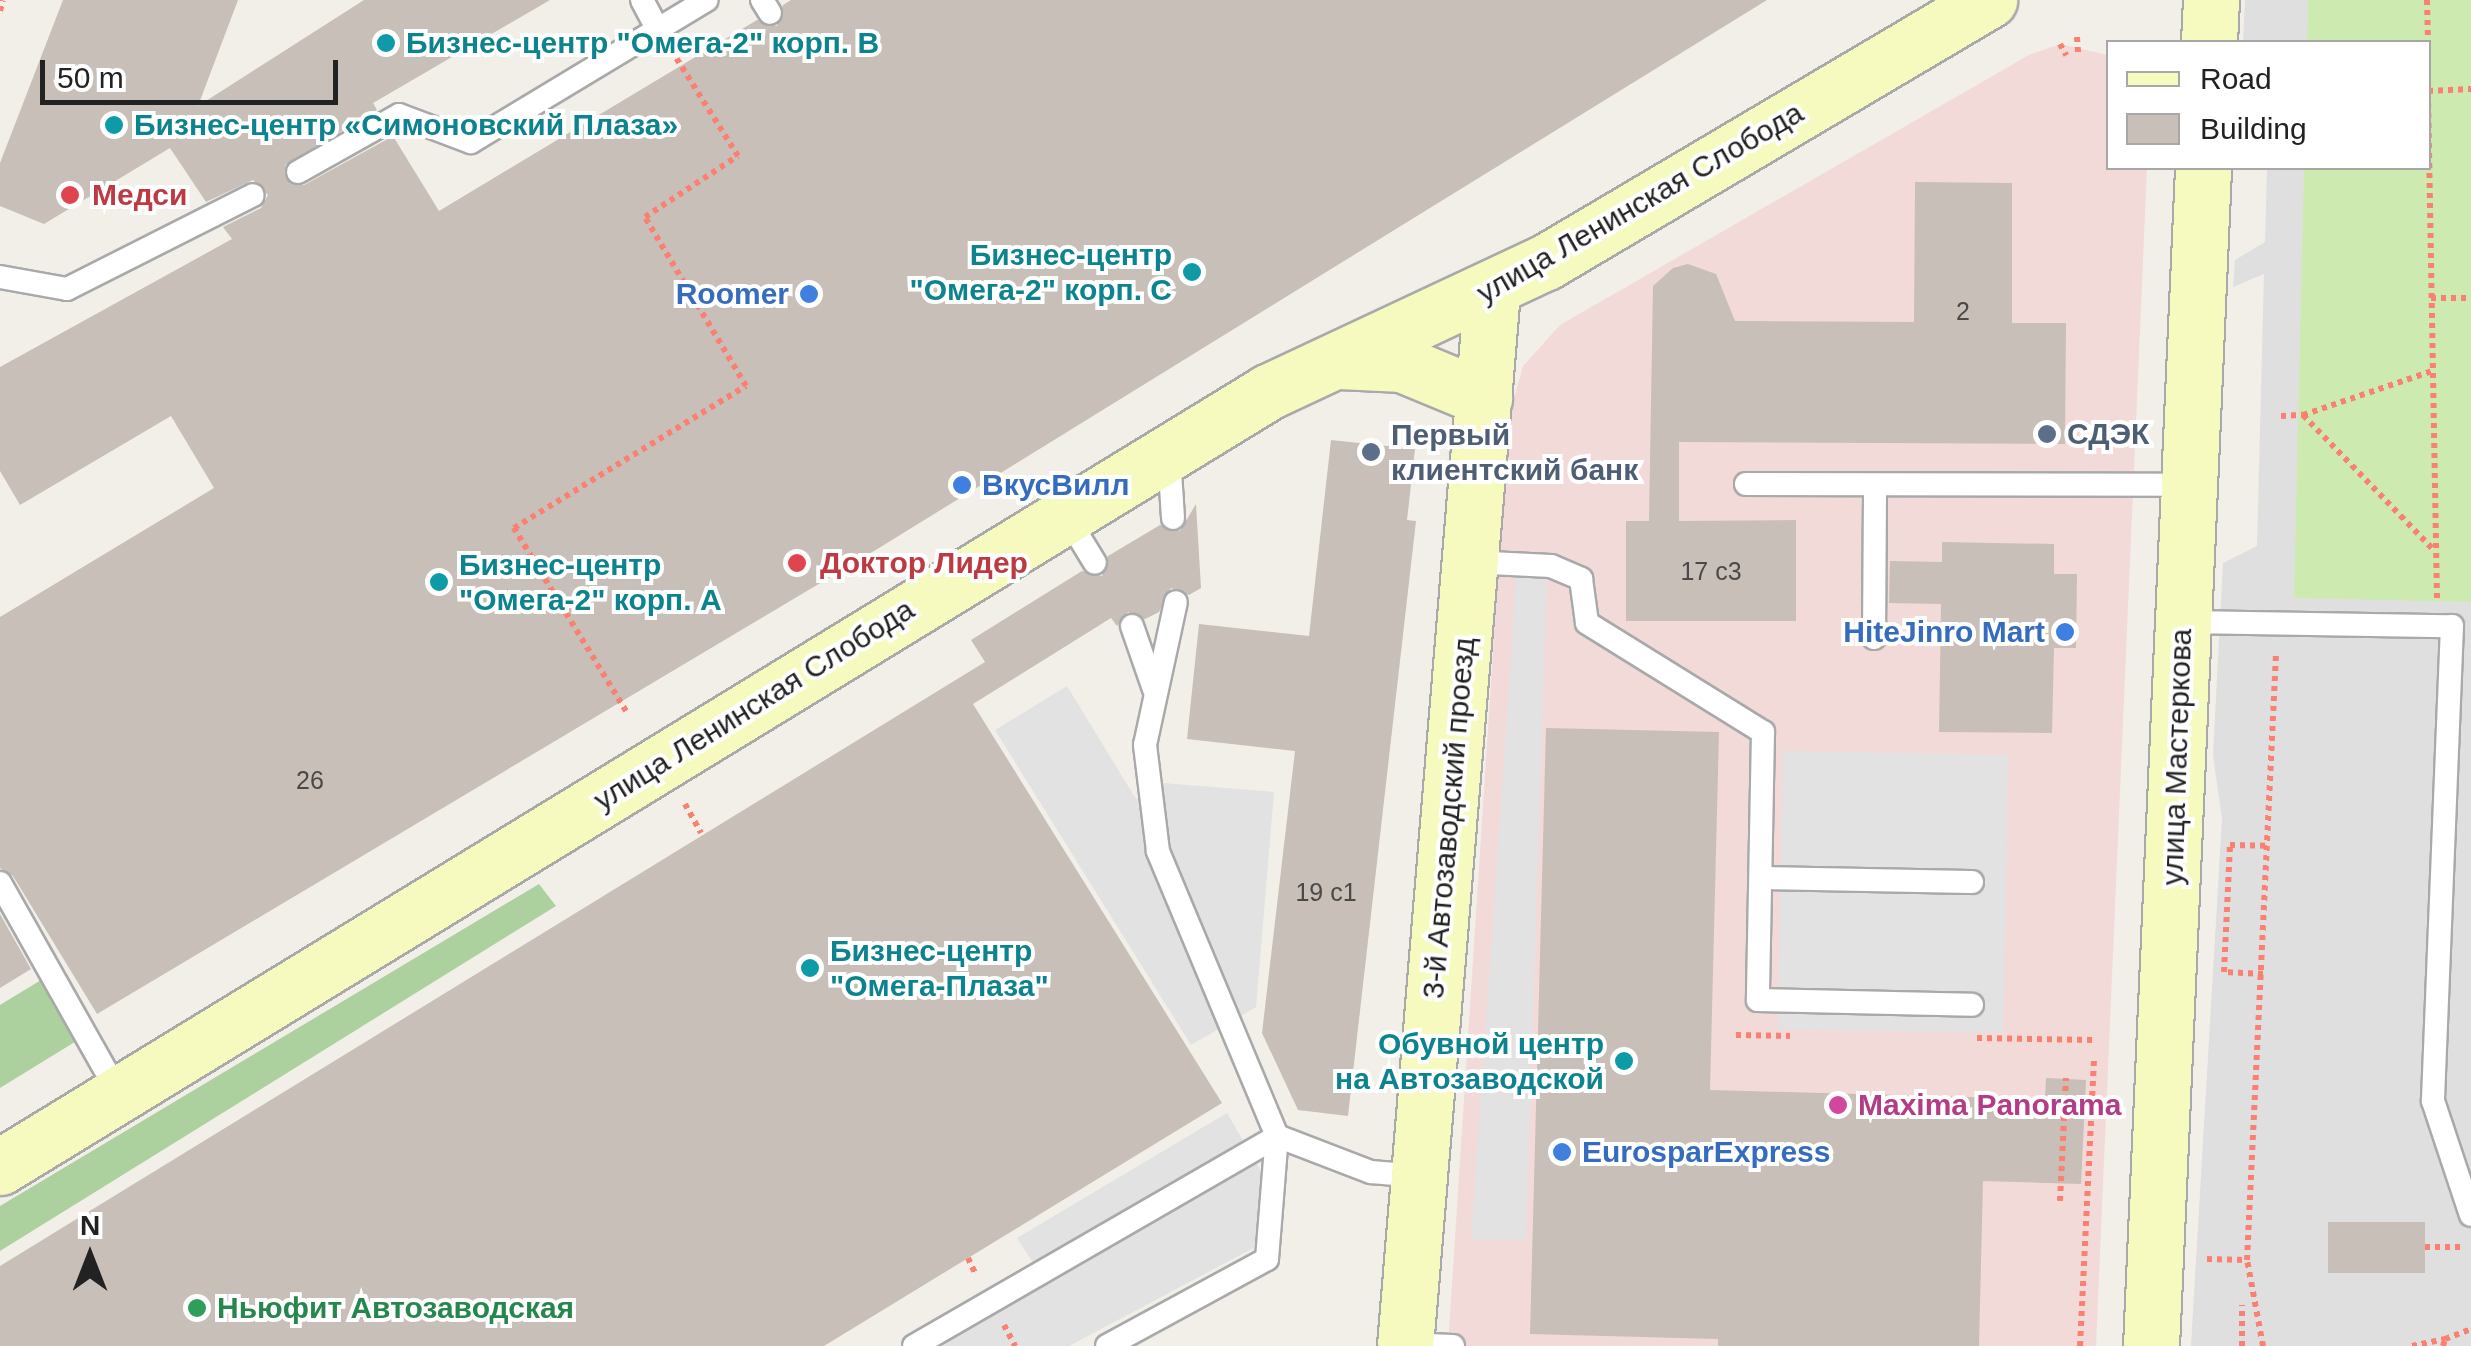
<!DOCTYPE html>
<html>
<head>
<meta charset="utf-8">
<style>
  body { margin:0 }
  #map { position:relative; width:2471px; height:1346px; overflow:hidden; background:#f2efe9; font-family:Arial,sans-serif }
  div>[style] { position:absolute }
  .residential>* { inset:0; background:#e0dfdf }
  .commercial>* { inset:0; background:#f2dad9 }
  .grass>* { inset:0; background:#cdebb0 }
  .forest>* { inset:0; background:#add19e }
  .parking>* { inset:0; background:#e2e2e2; transform-origin:0 0 }
  .building>* { inset:0; background:#c7bfb8; transform-origin:0 0 }
  .path>* { height:6px; margin-top:-3px; transform-origin:0; background:repeating-linear-gradient(90deg,#fa8072 0 5px,transparent 0 10px) }
  .roads { filter:drop-shadow(2px 0 #a9a9a9) drop-shadow(-2px 0 #a9a9a9) drop-shadow(0 2px #a9a9a9) drop-shadow(0 -2px #a9a9a9) }
  .lane>* { height:22px; margin:-11px; padding:0 11px; transform-origin:11px; border-radius:11px; background:#fff }
  .secondary>* { height:55px; margin:-27.5px; padding:0 27.5px; transform-origin:27.5px; border-radius:27.5px; background:#f7fabf }
  .dots>* { width:28px; height:28px; translate:-50% -50%; box-sizing:border-box; border:5px solid #fff; border-radius:50% }
  span { translate:-50% -50%; white-space:nowrap; text-align:center; line-height:1.15; -webkit-text-stroke:8px #fff; paint-order:stroke }
  .number-label { font-size:25px; color:#4b4948 }
  .number-label span { -webkit-text-stroke-width:0 }
  .culture-label { font-size:30px; color:#0d838f; font-weight:700 }
  .left { translate:0 -50%; text-align:left }
  .right { translate:-100% -50%; text-align:right }
  .health-label { font-size:30px; color:#be3a42; font-weight:700 }
  .street-label { font-size:30px; color:#222 }
  .shop-label { font-size:30px; color:#366cbe; font-weight:700 }
  .service-label { font-size:30px; color:#4e5e75; font-weight:700 }
  .hotel-label { font-size:30px; color:#b23c85; font-weight:700 }
  .leisure-label { font-size:30px; color:#27864d; font-weight:700 }
  .legend { position:absolute; left:2106px; top:40px; width:325px; height:130px; box-sizing:border-box; background:#fff; border:2px solid #a7a7a7; margin:0; padding:12px 18px; list-style:none; font-size:30px; color:#222 }
  .legend li { display:flex; align-items:center; gap:20px; height:50px }
  .legend b { width:50px; border:2px solid #a7a7a7 }
  .north { position:absolute; left:40px; top:1206px; width:100px; height:100px; -webkit-text-stroke:8px #fff; paint-order:stroke; rotate:0deg; font-size:28px; font-weight:700; line-height:40px; text-align:center; color:#222 }
  .north::after { content:''; display:block; margin:auto; width:35px; height:45px; background:#222; clip-path:polygon(50% 0,100% 100%,50% 72%,0 100%) }
  .scale { position:absolute; left:40px; top:60px; width:298px; height:45px; box-sizing:border-box; border:5px solid #222; border-top:0; padding-left:12px; font-size:30px; line-height:35px; white-space:nowrap; color:#222; -webkit-text-stroke:8px #fff; paint-order:stroke }
</style>
</head>
<body>
<div id="map">
  <div class="residential">
    <div style="clip-path:polygon(2245px 0,2471px 0,2471px 1346px,2191px 1346px,2222px 819px,2213px 755px,2223px 563px,2257px 546px,2264px 274px,2233px 287px,2235px 260px,2265px 242px,2267px 168px,2428px 168px,2428px 42px,2243px 42px)"></div>
  </div>
  <div class="commercial">
    <div style="clip-path:polygon(2060px 44px,2108px 55px,2108px 168px,2147px 168px,2096px 1346px,1448px 1346px,1508px 420px,1523px 366px,1560px 325px,2029px 55px)"></div>
  </div>
  <div class="grass">
    <div style="clip-path:polygon(2308px 0,2471px 0,2471px 602px,2294px 598px,2304px 168px,2428px 168px,2428px 42px,2307px 42px)"></div>
  </div>
  <div class="forest">
    <div style="clip-path:polygon(539px 884px,556px 906px,0 1251px,0 1206px)"></div>
    <div style="clip-path:polygon(41px 980px,78px 1040px,0 1088px,0 1005px)"></div>
  </div>
  <div class="parking">
    <div style="clip-path:polygon(1517px 569px,1547px 570px,1526px 1240px,1471px 1240px)"></div>
    <div style="clip-path:polygon(1067px 686px,1136px 799px,1163px 783px,1274px 792px,1256px 1007px,1191px 1045px,995px 730px)"></div>
    <div style="left:1783px;top:751px;width:225px;height:278px;rotate:1deg"></div>
    <div style="clip-path:polygon(1227px 1113px,1265px 1178px,1261px 1244px,1069px 1346px,905px 1346px,1037px 1269px,1017px 1238px)"></div>
  </div>
  <div class="building">
    <div style="clip-path:polygon(63px 0,238px 0,198px 106px,364px 0,550px 0,373px 103px,377px 110px,285px 165px,290px 184px,304px 185px,393px 136px,439px 211px,757px 20px,777px 26px,783px 5px,791px 0,1767px 0,879px 548px,97px 1014px,13px 876px,0 868px,0 617px,214px 488px,171px 416px,20px 505px,0 471px,0 367px,232px 239px,223px 227px,261px 208px,268px 195px,253px 180px,206px 202px,170px 148px,44px 224px,0 206px,0 163px)"></div>
    <div style="clip-path:polygon(1915px 182px,2012px 183px,2012px 323px,2066px 323px,2065px 444px,1679px 442px,1679px 521px,1796px 520px,1796px 621px,1626px 621px,1626px 521px,1649px 521px,1653px 286px,1673px 268px,1688px 264px,1716px 274px,1735px 321px,1914px 322px)"></div>
    <div style="clip-path:polygon(1331px 440px,1415px 449px,1407px 520px,1416px 521px,1348px 1116px,1298px 1110px,1262px 1033px,1295px 751px,1187px 739px,1199px 624px,1309px 636px)"></div>
    <div style="clip-path:polygon(1196px 504px,1201px 588px,1189px 595px,1171px 588px,1159px 612px,1145px 619px,1128px 612px,1117px 626px,1111px 618px,973px 704px,1222px 1103px,824px 1346px,0 1346px,0 1266px,985px 662px,971px 640px,1082px 571px,1102px 576px,1108px 556px,1160px 525px,1180px 531px)"></div>
    <div style="clip-path:polygon(1942px 542px,2054px 544px,2054px 574px,2077px 574px,2076px 648px,2054px 648px,2052px 733px,1939px 732px,1941px 604px,1889px 603px,1890px 561px,1942px 562px)"></div>
    <div style="clip-path:polygon(1546px 728px,1719px 732px,1710px 1090px,2045px 1099px,2046px 1078px,2086px 1080px,2081px 1184px,1983px 1181px,1979px 1346px,1718px 1346px,1718px 1339px,1530px 1334px)"></div>
    <div style="clip-path:polygon(0 914px,31px 969px,0 988px)"></div>
    <div style="left:2328px;top:1222px;width:97px;height:51px"></div>
  </div>
  <div class="path">
    <div style="left:2427px;top:0;width:42px;rotate:88.6deg"></div>
    <div style="left:0;top:11px;width:11px;rotate:-75deg"></div>
    <div style="left:2077px;top:37px;width:16px;rotate:86deg"></div>
    <div style="left:2060px;top:44px;width:13px;rotate:61deg"></div>
    <div style="left:2428px;top:91px;width:43px;rotate:-2.7deg"></div>
    <div style="left:2428px;top:93px;width:506px;rotate:88.98deg"></div>
    <div style="left:2431px;top:298px;width:40px"></div>
    <div style="left:2303px;top:415px;width:187px;rotate:45.9deg"></div>
    <div style="left:2281px;top:416px;width:22px;rotate:-3deg"></div>
    <div style="left:2303px;top:415px;width:136px;rotate:-18.8deg"></div>
    <div style="left:626px;top:711px;width:215px;rotate:-121.5deg"></div>
    <div style="left:514px;top:528px;width:272px;rotate:-31.5deg"></div>
    <div style="left:746px;top:386px;width:197px;rotate:-120.9deg"></div>
    <div style="left:645px;top:217px;width:111px;rotate:-33.3deg"></div>
    <div style="left:738px;top:156px;width:124px;rotate:-122.2deg"></div>
    <div style="left:685px;top:804px;width:33px;rotate:61deg"></div>
    <div style="left:2263px;top:974px;width:39px;rotate:-177deg"></div>
    <div style="left:2224px;top:972px;width:127px;rotate:-87.3deg"></div>
    <div style="left:2230px;top:845px;width:39px;rotate:1deg"></div>
    <div style="left:1736px;top:1035px;width:54px;rotate:1.1deg"></div>
    <div style="left:1977px;top:1038px;width:117px;rotate:1deg"></div>
    <div style="left:2060px;top:1201px;width:123px;rotate:-87.2deg"></div>
    <div style="left:2425px;top:1247px;width:40px"></div>
    <div style="left:968px;top:1258px;width:19px;rotate:65deg"></div>
    <div style="left:2207px;top:1259px;width:40px;rotate:1.4deg"></div>
    <div style="left:1004px;top:1325px;width:24px;rotate:62deg"></div>
    <div style="left:2080px;top:1346px;width:288px;rotate:-87.2deg"></div>
    <div style="left:2242px;top:1346px;width:41px;rotate:-90deg"></div>
    <div style="left:2263px;top:1346px;width:87px;rotate:-100.5deg"></div>
    <div style="left:2247px;top:1260px;width:606px;rotate:-87.26deg"></div>
    <div style="left:2412px;top:1346px;width:34px;rotate:-12deg"></div>
    <div style="left:2443px;top:1346px;width:7px;rotate:-74deg"></div>
    <div style="left:2445px;top:1339px;width:28px;rotate:-21deg"></div>
  </div>
  <div class="roads">
    <div class="lane">
      <div style="left:642px;top:0;width:30px;rotate:62deg"></div>
      <div style="left:762px;top:0;width:15px;rotate:58deg"></div>
      <div style="left:298px;top:172px;width:116px;rotate:-29.4deg"></div>
      <div style="left:399px;top:115px;width:77px;rotate:20.6deg"></div>
      <div style="left:471px;top:142px;width:275px;rotate:-31.1deg"></div>
      <div style="left:0;top:277px;width:68px;rotate:10.2deg"></div>
      <div style="left:67px;top:289px;width:208px;rotate:-26.8deg"></div>
      <div style="left:1169px;top:456px;width:62px;rotate:86.3deg"></div>
      <div style="left:1746px;top:484px;width:440px;rotate:0.1deg"></div>
      <div style="left:1065px;top:514px;width:57px;rotate:58.5deg"></div>
      <div style="left:1470px;top:562px;width:81px;rotate:2.8deg"></div>
      <div style="left:1551px;top:566px;width:33px;rotate:23deg"></div>
      <div style="left:1581px;top:579px;width:44px;rotate:82.2deg"></div>
      <div style="left:1587px;top:623px;width:207px;rotate:31.8deg"></div>
      <div style="left:1763px;top:732px;width:268px;rotate:91.1deg"></div>
      <div style="left:1758px;top:1000px;width:214px;rotate:1.3deg"></div>
      <div style="left:2183px;top:622px;width:269px;rotate:0.9deg"></div>
      <div style="left:2452px;top:626px;width:475px;rotate:92.3deg"></div>
      <div style="left:2433px;top:1101px;width:120px;rotate:71.6deg"></div>
      <div style="left:1132px;top:626px;width:67px;rotate:70.8deg"></div>
      <div style="left:1874px;top:638px;width:151px;rotate:-89.6deg"></div>
      <div style="left:1761px;top:878px;width:211px;rotate:1.1deg"></div>
      <div style="left:0;top:883px;width:242px;rotate:60.6deg"></div>
      <div style="left:1405px;top:1344px;width:48px;rotate:2.4deg"></div>
      <div style="left:914px;top:1346px;width:419px;rotate:-30deg"></div>
      <div style="left:1277px;top:1136px;width:309px;rotate:-112.7deg"></div>
      <div style="left:1158px;top:851px;width:107px;rotate:-97deg"></div>
      <div style="left:1145px;top:745px;width:146px;rotate:-77.8deg"></div>
      <div style="left:1107px;top:1346px;width:182px;rotate:-28.5deg"></div>
      <div style="left:1267px;top:1259px;width:123px;rotate:-85.4deg"></div>
      <div style="left:1277px;top:1136px;width:101px;rotate:21deg"></div>
      <div style="left:1371px;top:1172px;width:48px;rotate:4.8deg"></div>
    </div>
    <div class="secondary">
      <div style="left:2209px;top:42px;width:42px;rotate:-87.3deg"></div>
      <div style="left:1339px;top:361px;width:63px;rotate:2.7deg"></div>
      <div style="left:1402px;top:364px;width:89px;rotate:22.5deg"></div>
      <div style="left:0;top:1167px;width:1486px;rotate:-31.43deg"></div>
      <div style="left:1268px;top:392px;width:307px;rotate:-25.1deg"></div>
      <div style="left:1546px;top:262px;width:515px;rotate:-30.6deg"></div>
      <div style="left:1405px;top:1346px;width:1060px;rotate:-85.29deg"></div>
      <div style="left:2151px;top:1346px;width:1179px;rotate:-87.47deg"></div>
    </div>
  </div>
  <div class="dots">
    <div style="left:386px;top:43px;background:#0f9aa8"></div>
    <div style="left:114px;top:125px;background:#0f9aa8"></div>
    <div style="left:70px;top:195px;background:#e0444e"></div>
    <div style="left:1192px;top:272px;background:#0f9aa8"></div>
    <div style="left:809px;top:294px;background:#3f7fe0"></div>
    <div style="left:2047px;top:434px;background:#5c6f8a"></div>
    <div style="left:1371px;top:452px;background:#5c6f8a"></div>
    <div style="left:962px;top:485px;background:#3f7fe0"></div>
    <div style="left:797px;top:563px;background:#e0444e"></div>
    <div style="left:439px;top:582px;background:#0f9aa8"></div>
    <div style="left:2065px;top:632px;background:#3f7fe0"></div>
    <div style="left:810px;top:968px;background:#0f9aa8"></div>
    <div style="left:1624px;top:1061px;background:#0f9aa8"></div>
    <div style="left:1838px;top:1105px;background:#d1479c"></div>
    <div style="left:1562px;top:1152px;background:#3f7fe0"></div>
    <div style="left:197px;top:1308px;background:#2e9e5b"></div>
  </div>
  <div class="number-label">
    <span style="left:1963px;top:311px">2</span>
    <span style="left:1711px;top:571px">17 c3</span>
    <span style="left:310px;top:780px">26</span>
    <span style="left:1326px;top:892px">19 с1</span>
  </div>
  <div class="culture-label">
    <span class="left" style="left:406px;top:43px">Бизнес-центр "Омега-2" корп. B</span>
    <span class="left" style="left:134px;top:125px">Бизнес-центр «Симоновский Плаза»</span>
    <span class="right" style="left:1172px;top:272px">Бизнес-центр<br>"Омега-2" корп. C</span>
    <span class="left" style="left:459px;top:582px">Бизнес-центр<br>"Омега-2" корп. A</span>
    <span class="left" style="left:830px;top:968px">Бизнес-центр<br>"Омега-Плаза"</span>
    <span class="right" style="left:1604px;top:1061px">Обувной центр<br>на Автозаводской</span>
  </div>
  <div class="health-label">
    <span class="left" style="left:92px;top:195px">Медси</span>
    <span class="left" style="left:820px;top:563px">Доктор Лидер</span>
  </div>
  <div class="street-label">
    <span style="left:1640px;top:203px;rotate:-30deg">улица Ленинская Слобода</span>
    <span style="left:754px;top:705px;rotate:-32deg">улица Ленинская Слобода</span>
    <span style="left:2177px;top:757px;rotate:-88deg">улица Мастеркова</span>
    <span style="left:1449px;top:818px;rotate:-85deg">3-й Автозаводский проезд</span>
  </div>
  <div class="shop-label">
    <span class="right" style="left:789px;top:294px">Roomer</span>
    <span class="left" style="left:982px;top:485px">ВкусВилл</span>
    <span class="right" style="left:2045px;top:632px">HiteJinro Mart</span>
    <span class="left" style="left:1582px;top:1152px">EurosparExpress</span>
  </div>
  <div class="service-label">
    <span class="left" style="left:2067px;top:434px">СДЭК</span>
    <span class="left" style="left:1391px;top:452px">Первый<br>клиентский банк</span>
  </div>
  <div class="hotel-label">
    <span class="left" style="left:1858px;top:1105px">Maxima Panorama</span>
  </div>
  <div class="leisure-label">
    <span class="left" style="left:217px;top:1308px">Ньюфит Автозаводская</span>
  </div>
  <ul class="legend">
  <li><b style="height:12px;background:#f7fabf"></b>Road</li>
  <li><b style="height:28px;background:#c7bfb8"></b>Building</li>
  </ul>
  <div class="north">N</div>
  <div class="scale">50 m</div>
</div>
</body>
</html>
